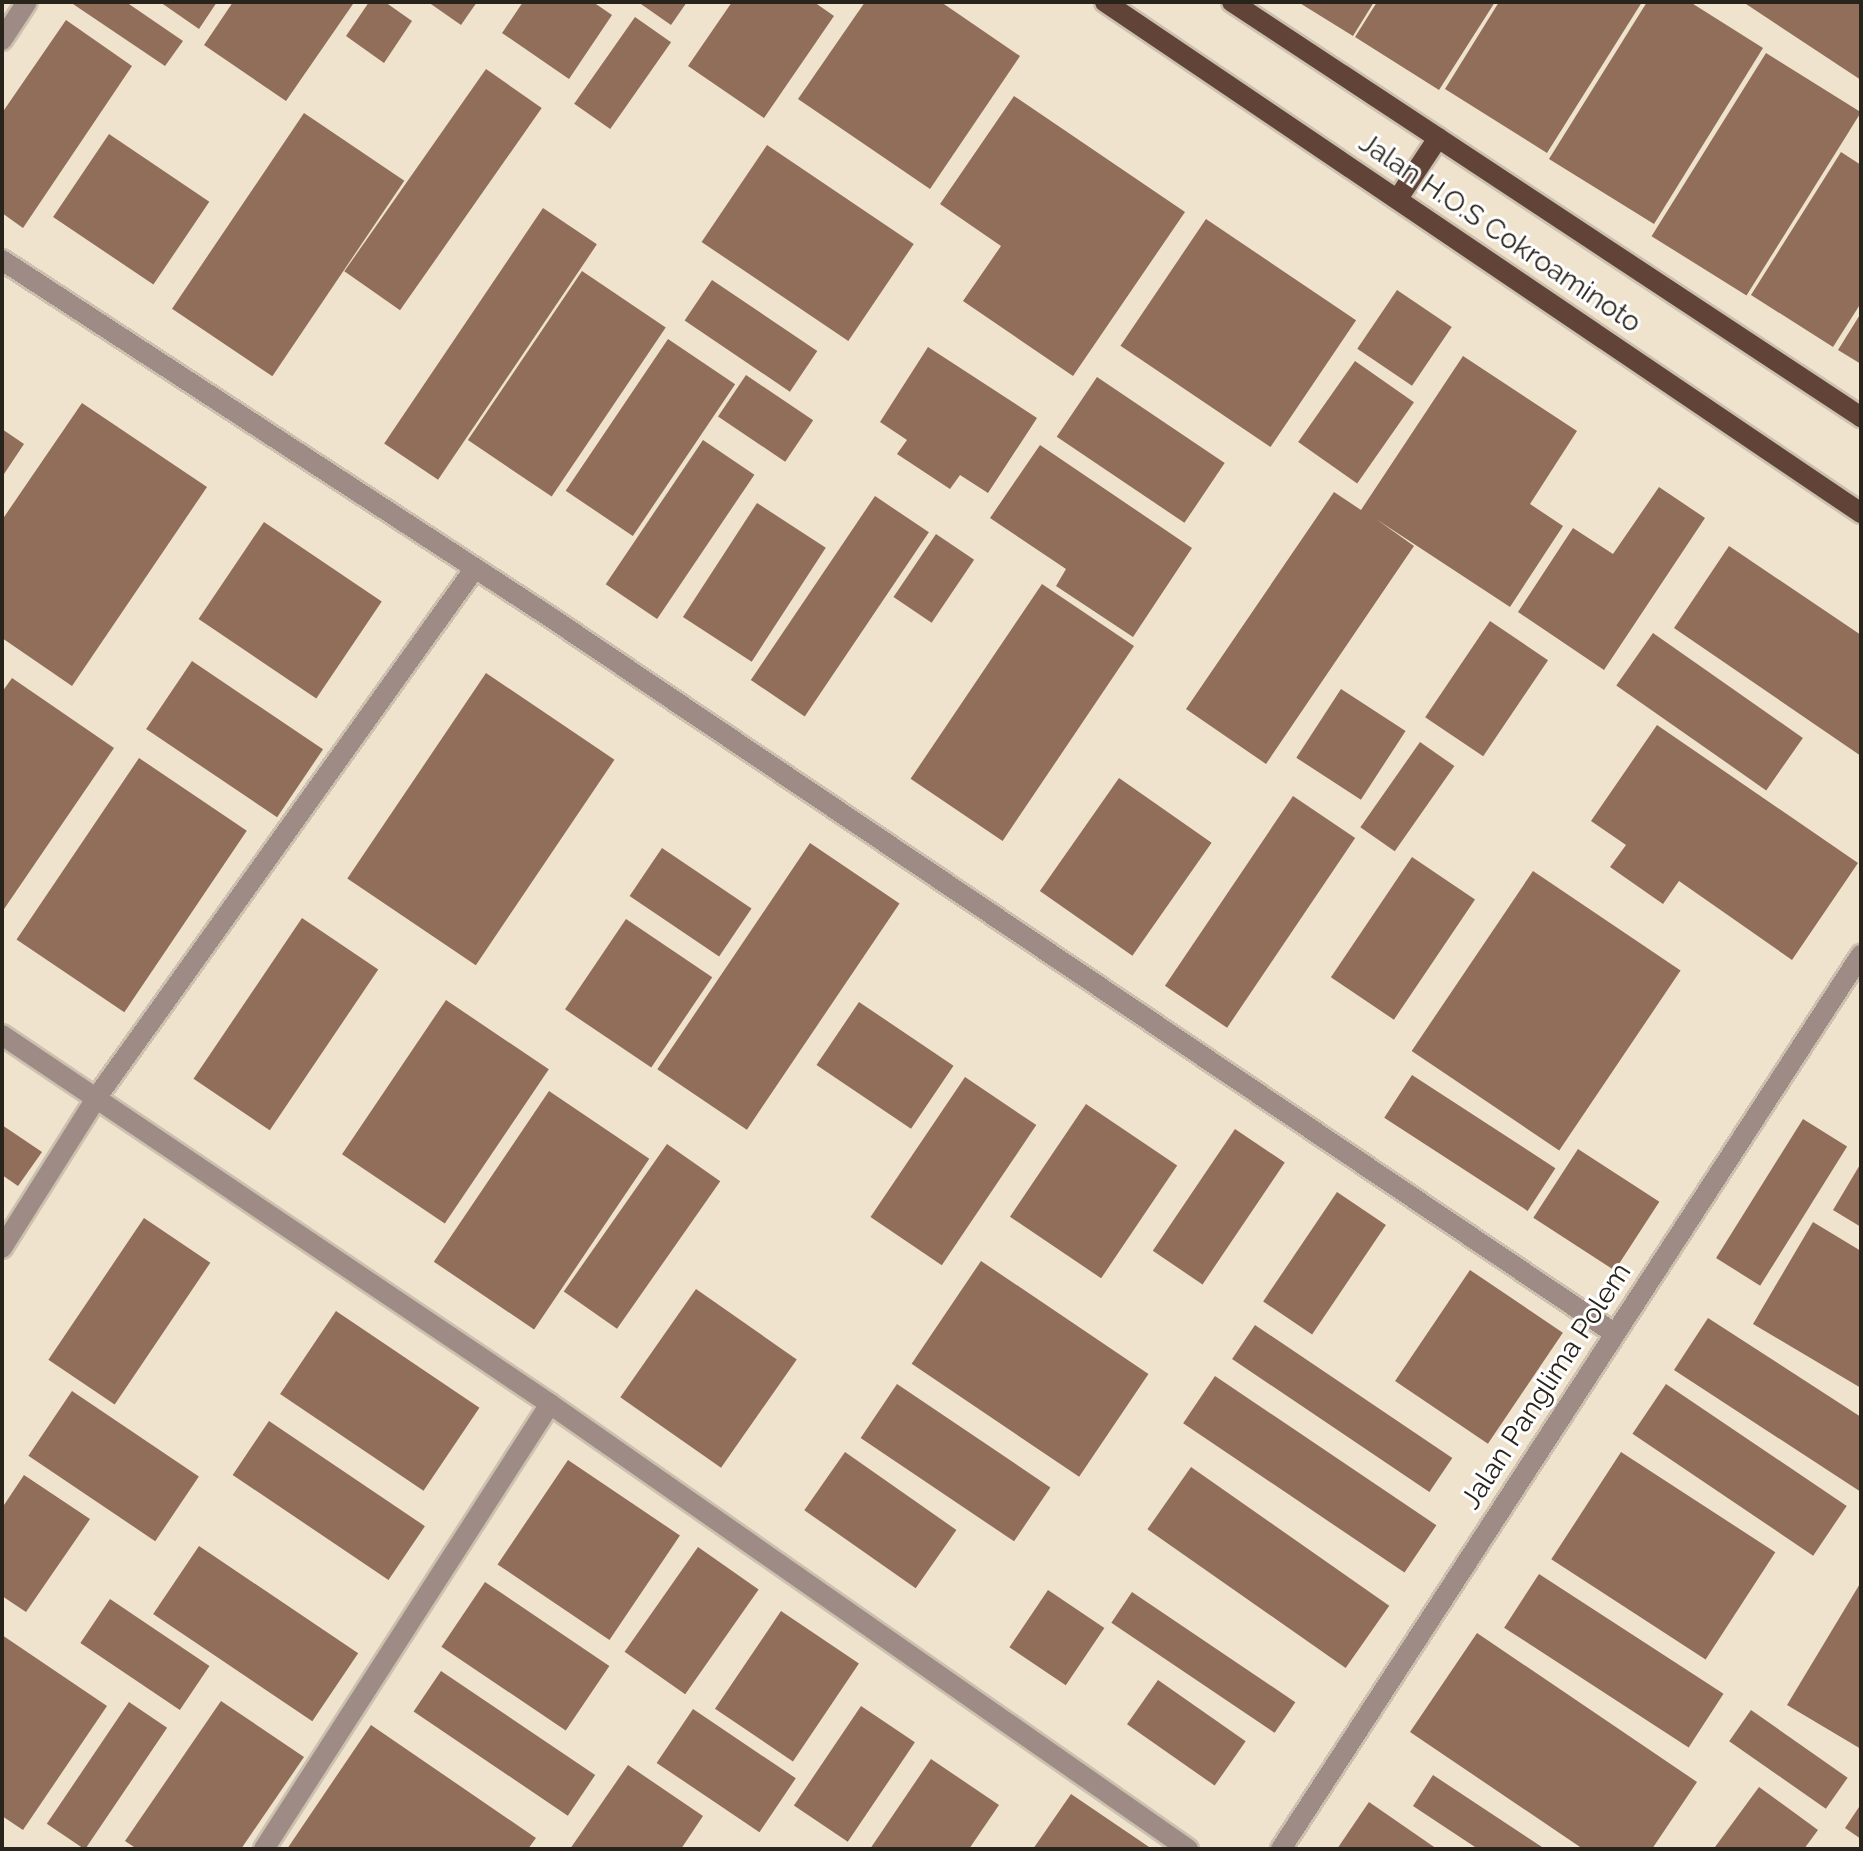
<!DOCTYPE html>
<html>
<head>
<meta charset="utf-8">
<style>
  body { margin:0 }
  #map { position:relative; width:1863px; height:1851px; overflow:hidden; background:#efe3ce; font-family:Raleway,sans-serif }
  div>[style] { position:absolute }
  .building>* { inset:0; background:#916e5a; transform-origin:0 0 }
  .roads { filter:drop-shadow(2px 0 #cbc1ae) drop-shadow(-2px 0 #cbc1ae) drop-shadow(0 2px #cbc1ae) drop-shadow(0 -2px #cbc1ae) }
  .minor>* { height:20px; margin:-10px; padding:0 10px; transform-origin:10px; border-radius:10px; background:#9e8b85 }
  .major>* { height:20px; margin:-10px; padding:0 10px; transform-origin:10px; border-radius:10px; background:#614338 }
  span { translate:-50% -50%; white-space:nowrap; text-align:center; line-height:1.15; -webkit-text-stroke:6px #fff; paint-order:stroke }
  .street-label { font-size:28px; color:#28241c }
  .frame { position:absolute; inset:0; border:4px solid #28241c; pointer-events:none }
</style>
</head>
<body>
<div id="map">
  <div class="building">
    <div style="clip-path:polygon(70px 2px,126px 2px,183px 41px,165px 66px)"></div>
    <div style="clip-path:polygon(160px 2px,217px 2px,199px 29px)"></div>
    <div style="clip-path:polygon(233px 2px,350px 2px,353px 4px,286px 101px,204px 45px)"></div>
    <div style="clip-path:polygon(369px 2px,385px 2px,412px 21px,384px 63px,346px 36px)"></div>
    <div style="clip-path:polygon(428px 2px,477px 2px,461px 25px)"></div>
    <div style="clip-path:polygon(523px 2px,593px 2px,612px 15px,569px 79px,502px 33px)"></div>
    <div style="clip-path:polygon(638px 2px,687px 2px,671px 25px)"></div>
    <div style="clip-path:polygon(732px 2px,814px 2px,834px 16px,764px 118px,688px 66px)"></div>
    <div style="clip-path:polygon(865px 2px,941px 2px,1020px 56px,930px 189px,798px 99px)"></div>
    <div style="clip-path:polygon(1298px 2px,1374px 2px,1353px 36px)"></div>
    <div style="clip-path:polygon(1377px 2px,1495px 2px,1439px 90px,1355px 37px)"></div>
    <div style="clip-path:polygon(1499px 2px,1642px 2px,1547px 153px,1445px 89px)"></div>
    <div style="clip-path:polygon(1647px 2px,1690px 2px,1763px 48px,1654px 224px,1549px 159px)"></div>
    <div style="clip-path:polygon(1743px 2px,1861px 2px,1861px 80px)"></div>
    <div style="left:635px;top:17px;width:44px;height:106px;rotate:35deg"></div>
    <div style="clip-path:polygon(66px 20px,132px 66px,23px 228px,2px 213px,2px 113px)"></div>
    <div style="left:1766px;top:53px;width:112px;height:216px;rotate:32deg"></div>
    <div style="left:486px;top:69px;width:68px;height:247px;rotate:35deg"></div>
    <div style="clip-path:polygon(1014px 96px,1185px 212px,1073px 376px,963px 301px,1001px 246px,940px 204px)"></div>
    <div style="left:304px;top:113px;width:121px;height:236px;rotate:34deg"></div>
    <div style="left:109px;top:134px;width:121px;height:100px;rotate:34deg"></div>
    <div style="left:767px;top:145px;width:177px;height:117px;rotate:34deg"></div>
    <div style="clip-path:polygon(1841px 152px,1861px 165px,1861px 303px,1833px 347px,1751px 295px)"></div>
    <div style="left:543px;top:208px;width:65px;height:284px;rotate:34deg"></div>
    <div style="left:1206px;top:219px;width:181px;height:153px;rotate:34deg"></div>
    <div style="left:582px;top:271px;width:101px;height:204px;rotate:34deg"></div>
    <div style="left:712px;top:280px;width:127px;height:49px;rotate:34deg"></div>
    <div style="left:1397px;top:290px;width:66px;height:71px;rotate:34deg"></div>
    <div style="clip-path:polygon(1861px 313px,1861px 364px,1838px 350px)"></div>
    <div style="left:668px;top:339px;width:81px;height:183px;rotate:34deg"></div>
    <div style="clip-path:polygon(928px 347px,1037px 418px,988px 493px,960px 475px,950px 489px,897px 454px,907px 440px,880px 422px)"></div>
    <div style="clip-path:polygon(1463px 356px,1577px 431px,1530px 504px,1563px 526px,1510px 607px,1376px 519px,1414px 546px,1266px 764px,1186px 709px,1334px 492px,1361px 510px)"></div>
    <div style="left:1355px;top:361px;width:72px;height:99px;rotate:35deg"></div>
    <div style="left:746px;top:375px;width:81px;height:50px;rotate:34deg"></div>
    <div style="left:1097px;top:377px;width:154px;height:72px;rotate:34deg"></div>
    <div style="clip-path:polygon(82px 403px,207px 487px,72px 686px,2px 638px,2px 520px)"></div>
    <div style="clip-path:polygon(2px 429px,24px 444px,2px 477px)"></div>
    <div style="left:703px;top:440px;width:62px;height:174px;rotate:34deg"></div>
    <div style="clip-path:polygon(1040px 445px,1192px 548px,1133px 637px,1056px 586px,1066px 569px,990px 518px)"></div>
    <div style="clip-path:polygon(1659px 487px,1705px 518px,1604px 670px,1518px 612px,1573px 528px,1613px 554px)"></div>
    <div style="left:875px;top:496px;width:65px;height:222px;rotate:34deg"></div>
    <div style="left:757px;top:503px;width:82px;height:136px;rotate:33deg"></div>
    <div style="left:264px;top:522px;width:142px;height:117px;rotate:34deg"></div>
    <div style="left:936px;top:534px;width:46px;height:76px;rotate:34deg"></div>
    <div style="clip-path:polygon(1729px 546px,1861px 635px,1861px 756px,1674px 628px)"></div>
    <div style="left:1042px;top:584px;width:111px;height:235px;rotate:34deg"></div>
    <div style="left:1490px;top:621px;width:70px;height:116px;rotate:34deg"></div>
    <div style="left:1653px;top:633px;width:183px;height:64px;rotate:35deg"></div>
    <div style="left:192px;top:661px;width:158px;height:82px;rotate:34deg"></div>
    <div style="left:486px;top:673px;width:155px;height:248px;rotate:34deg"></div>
    <div style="clip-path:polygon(12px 678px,114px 748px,2px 912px,2px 692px)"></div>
    <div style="left:1341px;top:689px;width:77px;height:82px;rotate:33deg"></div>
    <div style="clip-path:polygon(1657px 725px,1858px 863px,1792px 960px,1679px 881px,1663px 904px,1610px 867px,1626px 845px,1591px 821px)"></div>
    <div style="left:1420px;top:742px;width:42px;height:104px;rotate:35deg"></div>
    <div style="left:139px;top:758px;width:130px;height:219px;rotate:34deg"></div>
    <div style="left:1119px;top:778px;width:113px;height:138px;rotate:35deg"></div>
    <div style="left:1293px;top:796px;width:75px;height:229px;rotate:34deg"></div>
    <div style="left:810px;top:843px;width:108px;height:273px;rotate:34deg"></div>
    <div style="left:662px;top:848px;width:108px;height:58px;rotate:34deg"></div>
    <div style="left:1412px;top:857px;width:76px;height:145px;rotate:34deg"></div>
    <div style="left:1533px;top:871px;width:178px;height:217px;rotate:34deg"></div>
    <div style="left:302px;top:918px;width:92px;height:194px;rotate:34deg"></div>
    <div style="left:626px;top:919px;width:104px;height:109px;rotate:34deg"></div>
    <div style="left:446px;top:1000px;width:124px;height:186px;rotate:34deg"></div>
    <div style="left:859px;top:1002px;width:114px;height:76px;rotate:34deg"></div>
    <div style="left:1412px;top:1075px;width:171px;height:51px;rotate:33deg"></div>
    <div style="left:965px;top:1077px;width:86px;height:169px;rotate:34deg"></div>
    <div style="left:549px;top:1091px;width:121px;height:206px;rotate:34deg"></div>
    <div style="left:1086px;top:1104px;width:110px;height:136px;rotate:34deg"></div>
    <div style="left:1803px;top:1119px;width:52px;height:164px;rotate:32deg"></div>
    <div style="clip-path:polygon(2px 1125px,42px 1152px,18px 1186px,2px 1175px)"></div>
    <div style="left:1235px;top:1129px;width:60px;height:147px;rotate:34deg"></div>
    <div style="left:667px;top:1144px;width:65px;height:180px;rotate:35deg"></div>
    <div style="left:1578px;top:1149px;width:97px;height:82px;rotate:33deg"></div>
    <div style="clip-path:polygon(1861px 1163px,1861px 1227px,1833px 1210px)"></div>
    <div style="left:1337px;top:1192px;width:59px;height:132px;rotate:34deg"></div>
    <div style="left:144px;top:1218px;width:80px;height:171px;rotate:34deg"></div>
    <div style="clip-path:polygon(1813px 1222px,1861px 1251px,1861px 1388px,1753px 1324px)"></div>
    <div style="left:981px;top:1261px;width:202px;height:124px;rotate:34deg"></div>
    <div style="left:1470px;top:1270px;width:112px;height:134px;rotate:34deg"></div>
    <div style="left:696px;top:1289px;width:123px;height:132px;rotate:35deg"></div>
    <div style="left:336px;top:1311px;width:173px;height:100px;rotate:34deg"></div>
    <div style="clip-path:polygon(1708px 1318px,1861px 1417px,1861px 1492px,1674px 1370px)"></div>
    <div style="left:1255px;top:1325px;width:238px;height:41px;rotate:34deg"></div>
    <div style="left:1215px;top:1376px;width:267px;height:57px;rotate:34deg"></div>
    <div style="left:897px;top:1384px;width:185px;height:65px;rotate:34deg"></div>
    <div style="left:1666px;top:1384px;width:218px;height:60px;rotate:34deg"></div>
    <div style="left:72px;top:1391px;width:153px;height:78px;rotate:34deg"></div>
    <div style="left:269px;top:1421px;width:188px;height:65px;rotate:34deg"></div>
    <div style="left:845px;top:1452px;width:136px;height:71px;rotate:35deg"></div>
    <div style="left:1621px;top:1452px;width:184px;height:128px;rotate:33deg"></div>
    <div style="left:568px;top:1460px;width:135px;height:126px;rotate:34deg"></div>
    <div style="left:1191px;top:1467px;width:242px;height:76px;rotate:35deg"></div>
    <div style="clip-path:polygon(24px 1475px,90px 1519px,26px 1612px,2px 1596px,2px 1508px)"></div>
    <div style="left:199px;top:1546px;width:192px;height:82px;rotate:34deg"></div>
    <div style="left:698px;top:1547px;width:74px;height:128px;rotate:35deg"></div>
    <div style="left:1539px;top:1574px;width:220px;height:64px;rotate:33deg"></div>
    <div style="left:485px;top:1582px;width:150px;height:78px;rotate:34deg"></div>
    <div style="clip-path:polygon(1861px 1582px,1861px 1749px,1787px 1705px)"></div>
    <div style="left:1048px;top:1590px;width:68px;height:69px;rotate:34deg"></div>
    <div style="left:1132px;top:1592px;width:197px;height:37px;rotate:34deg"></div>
    <div style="left:110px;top:1599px;width:120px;height:53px;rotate:34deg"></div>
    <div style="left:781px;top:1611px;width:94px;height:118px;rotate:34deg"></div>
    <div style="clip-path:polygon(1477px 1633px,1697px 1782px,1652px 1849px,1583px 1849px,1410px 1732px)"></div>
    <div style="clip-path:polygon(2px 1635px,107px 1706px,23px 1830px,2px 1816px)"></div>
    <div style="left:441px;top:1671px;width:186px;height:49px;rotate:34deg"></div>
    <div style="left:1158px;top:1680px;width:107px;height:54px;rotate:35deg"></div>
    <div style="clip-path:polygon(221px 1701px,304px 1757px,241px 1849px,137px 1849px,125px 1841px)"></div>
    <div style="left:129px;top:1702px;width:46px;height:147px;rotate:34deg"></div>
    <div style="left:861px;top:1706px;width:65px;height:120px;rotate:34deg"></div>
    <div style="left:693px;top:1709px;width:124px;height:65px;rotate:34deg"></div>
    <div style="left:1751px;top:1710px;width:118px;height:38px;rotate:35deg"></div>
    <div style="clip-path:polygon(371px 1725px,536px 1838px,528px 1849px,287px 1849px)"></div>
    <div style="clip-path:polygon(931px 1759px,999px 1805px,969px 1849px,870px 1849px)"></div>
    <div style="clip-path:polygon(628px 1765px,703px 1816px,681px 1849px,570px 1849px)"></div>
    <div style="clip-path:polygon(1433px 1775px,1545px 1849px,1478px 1849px,1413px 1806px)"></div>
    <div style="clip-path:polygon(1759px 1787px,1818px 1830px,1804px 1849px,1715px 1847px)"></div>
    <div style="clip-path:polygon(1071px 1794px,1152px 1849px,1033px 1849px)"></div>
    <div style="clip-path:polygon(1369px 1802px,1437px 1849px,1337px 1849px)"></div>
    <div style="clip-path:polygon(1861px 1804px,1861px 1839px,1845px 1828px)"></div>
  </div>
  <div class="roads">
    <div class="minor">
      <div style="left:2px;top:40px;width:45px;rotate:-56.7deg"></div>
      <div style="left:2px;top:260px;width:650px;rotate:33.08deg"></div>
      <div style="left:547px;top:615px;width:1286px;rotate:33.94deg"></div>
      <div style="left:2px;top:1035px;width:661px;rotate:33.95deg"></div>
      <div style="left:550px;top:1404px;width:778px;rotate:34.9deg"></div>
      <div style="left:2px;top:1248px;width:178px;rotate:-57.8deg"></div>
      <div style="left:97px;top:1097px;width:650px;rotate:-54.45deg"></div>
      <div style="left:264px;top:1849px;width:529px;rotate:-57.27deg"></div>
      <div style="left:1281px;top:1849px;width:1066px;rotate:-57.03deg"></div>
    </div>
    <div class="major">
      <div style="left:1105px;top:2px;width:913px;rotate:34.06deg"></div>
      <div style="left:1232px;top:2px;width:754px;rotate:33.42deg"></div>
      <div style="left:1399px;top:197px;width:71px;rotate:-56.5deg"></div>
    </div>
  </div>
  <div class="street-label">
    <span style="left:1500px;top:233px;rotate:34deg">Jalan H.O.S Cokroaminoto</span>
    <span style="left:1546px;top:1386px;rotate:-57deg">Jalan Panglima Polem</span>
  </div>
  <div class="frame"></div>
</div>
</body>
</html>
